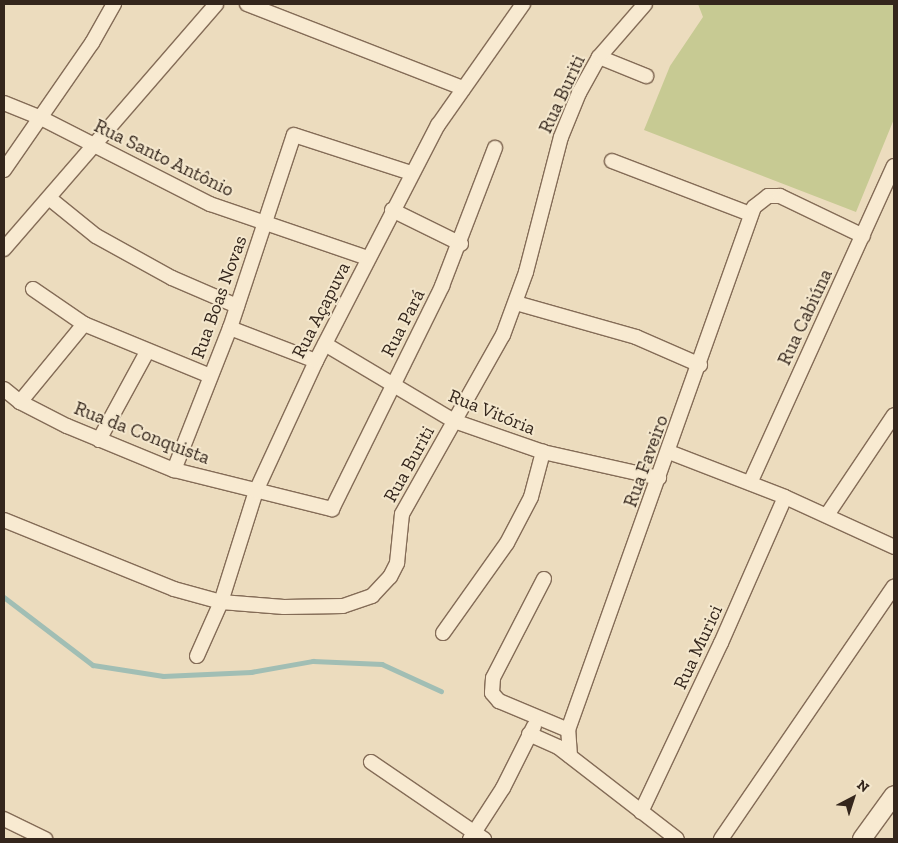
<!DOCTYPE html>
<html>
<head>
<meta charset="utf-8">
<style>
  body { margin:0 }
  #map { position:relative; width:898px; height:843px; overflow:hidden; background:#ecdcbe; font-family:"Zilla Slab",serif }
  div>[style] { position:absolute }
  .green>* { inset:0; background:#c7ca93 }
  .stream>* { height:4.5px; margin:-2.25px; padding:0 2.25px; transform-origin:2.25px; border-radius:2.25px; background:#a1beb4 }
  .roads { filter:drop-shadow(1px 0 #846c57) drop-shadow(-1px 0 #846c57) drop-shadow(0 1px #846c57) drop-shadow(0 -1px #846c57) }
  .minor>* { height:14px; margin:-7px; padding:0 7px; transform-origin:7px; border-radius:7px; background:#f8ead1 }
  .tertiary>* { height:18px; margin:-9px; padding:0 9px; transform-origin:9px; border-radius:9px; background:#f8ead1 }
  span { translate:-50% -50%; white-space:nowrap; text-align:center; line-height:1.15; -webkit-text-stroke:4px #f4e7cd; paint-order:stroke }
  .street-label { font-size:19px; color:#34261c }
  .frame { position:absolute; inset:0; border:5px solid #34261c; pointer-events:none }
  .north { position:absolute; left:828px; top:773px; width:50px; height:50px; -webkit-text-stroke:4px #f4e7cd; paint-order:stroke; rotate:40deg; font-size:14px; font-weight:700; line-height:20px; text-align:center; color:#34261c }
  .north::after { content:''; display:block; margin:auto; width:18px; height:22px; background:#34261c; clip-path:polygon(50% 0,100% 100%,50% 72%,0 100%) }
</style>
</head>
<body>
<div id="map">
  <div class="green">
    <div style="clip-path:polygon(698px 4px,894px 4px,894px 119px,856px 212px,644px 130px,670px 66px,703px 17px)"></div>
  </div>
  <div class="stream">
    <div style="left:4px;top:597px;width:112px;rotate:37.4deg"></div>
    <div style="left:93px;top:665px;width:71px;rotate:8.9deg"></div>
    <div style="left:163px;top:676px;width:88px;rotate:-2.6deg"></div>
    <div style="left:251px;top:672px;width:63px;rotate:-10.1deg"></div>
    <div style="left:313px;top:661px;width:69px;rotate:2.5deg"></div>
    <div style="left:382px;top:664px;width:65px;rotate:24.6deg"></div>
  </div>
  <div class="roads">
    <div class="minor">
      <div style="left:247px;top:4px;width:232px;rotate:21.3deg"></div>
      <div style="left:599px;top:57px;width:51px;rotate:22deg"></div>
      <div style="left:4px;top:103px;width:40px;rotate:22deg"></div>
      <div style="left:41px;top:118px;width:190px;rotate:27deg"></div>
      <div style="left:210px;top:204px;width:167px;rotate:18.9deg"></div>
      <div style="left:612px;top:161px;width:148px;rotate:21deg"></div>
      <div style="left:4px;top:170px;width:155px;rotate:-55.3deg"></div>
      <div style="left:92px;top:43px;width:45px;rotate:-60.6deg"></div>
      <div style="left:49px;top:198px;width:60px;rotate:39deg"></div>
      <div style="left:96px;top:236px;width:87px;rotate:28.9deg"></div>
      <div style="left:172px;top:278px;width:71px;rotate:23.3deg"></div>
      <div style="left:392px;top:210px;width:77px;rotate:26.2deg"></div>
      <div style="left:4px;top:249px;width:324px;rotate:-49.1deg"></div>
      <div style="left:33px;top:289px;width:62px;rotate:34.5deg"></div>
      <div style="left:84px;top:324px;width:136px;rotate:22.4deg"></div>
      <div style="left:516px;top:303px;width:125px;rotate:15.8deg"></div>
      <div style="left:636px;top:337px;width:70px;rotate:23.6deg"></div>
      <div style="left:230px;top:328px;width:92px;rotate:21deg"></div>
      <div style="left:325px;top:344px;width:150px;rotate:30.8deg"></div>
      <div style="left:454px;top:421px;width:94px;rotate:19.2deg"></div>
      <div style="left:543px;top:452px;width:119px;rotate:12.6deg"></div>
      <div style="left:4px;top:389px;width:21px;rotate:39deg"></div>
      <div style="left:20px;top:402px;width:53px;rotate:27.1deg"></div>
      <div style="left:67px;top:426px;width:116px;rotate:22.4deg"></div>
      <div style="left:174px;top:470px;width:163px;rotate:13.9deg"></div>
      <div style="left:332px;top:509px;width:249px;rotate:-63.7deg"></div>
      <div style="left:442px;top:286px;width:148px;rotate:-69deg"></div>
      <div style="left:20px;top:402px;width:101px;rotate:-50.6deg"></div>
      <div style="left:99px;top:440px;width:100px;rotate:-61.4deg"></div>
      <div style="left:669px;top:452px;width:124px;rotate:21.2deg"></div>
      <div style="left:785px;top:497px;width:120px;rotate:24.6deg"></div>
      <div style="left:174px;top:470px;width:153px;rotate:-68.5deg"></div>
      <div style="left:230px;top:328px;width:203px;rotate:-71.7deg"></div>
      <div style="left:294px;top:135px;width:123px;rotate:18deg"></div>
      <div style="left:750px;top:483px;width:348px;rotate:-65.6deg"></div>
      <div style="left:827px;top:515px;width:120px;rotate:-56.2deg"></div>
      <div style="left:4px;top:520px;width:183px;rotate:22.1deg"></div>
      <div style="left:174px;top:589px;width:49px;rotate:15.5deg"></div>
      <div style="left:221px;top:602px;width:63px;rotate:4.5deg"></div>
      <div style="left:284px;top:607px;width:59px;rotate:-1deg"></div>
      <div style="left:343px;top:606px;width:31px;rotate:-19deg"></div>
      <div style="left:372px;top:596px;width:26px;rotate:-47deg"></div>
      <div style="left:390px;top:577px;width:16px;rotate:-63deg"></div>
      <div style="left:397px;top:563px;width:49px;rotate:-84.2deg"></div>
      <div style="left:402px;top:514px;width:206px;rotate:-60.6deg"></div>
      <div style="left:503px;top:335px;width:67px;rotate:-69.9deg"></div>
      <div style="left:526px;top:272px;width:139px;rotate:-75.5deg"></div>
      <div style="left:561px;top:137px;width:48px;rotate:-67.8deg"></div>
      <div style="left:579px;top:93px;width:41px;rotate:-60.9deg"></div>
      <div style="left:599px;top:57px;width:70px;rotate:-49deg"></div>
      <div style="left:544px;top:579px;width:111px;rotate:117.3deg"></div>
      <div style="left:493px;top:678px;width:15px;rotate:94deg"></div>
      <div style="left:492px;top:693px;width:11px;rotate:49deg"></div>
      <div style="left:499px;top:701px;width:75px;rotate:22.8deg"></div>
      <div style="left:443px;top:633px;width:110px;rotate:-54.6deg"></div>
      <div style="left:507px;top:543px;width:52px;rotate:-62.4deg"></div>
      <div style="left:531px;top:497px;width:47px;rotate:-75.1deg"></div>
      <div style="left:197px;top:656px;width:59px;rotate:-66deg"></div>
      <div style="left:221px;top:602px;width:116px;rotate:-72.5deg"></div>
      <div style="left:256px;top:491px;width:143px;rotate:-65.2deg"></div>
      <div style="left:316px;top:361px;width:266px;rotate:-62.7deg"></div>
      <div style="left:438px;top:125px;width:148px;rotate:-54.9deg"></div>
      <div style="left:529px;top:734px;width:32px;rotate:24deg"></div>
      <div style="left:558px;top:747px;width:150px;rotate:37.7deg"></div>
      <div style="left:570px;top:756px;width:26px;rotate:-94deg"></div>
      <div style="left:568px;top:730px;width:555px;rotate:-70.42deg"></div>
      <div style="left:754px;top:207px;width:18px;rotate:-38deg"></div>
      <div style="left:768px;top:196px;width:12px"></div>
      <div style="left:780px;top:196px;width:92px;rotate:25.7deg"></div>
      <div style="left:371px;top:762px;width:137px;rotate:34.3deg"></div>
      <div style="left:641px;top:812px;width:187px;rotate:-64.7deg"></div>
      <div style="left:721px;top:643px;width:159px;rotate:-66.3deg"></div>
      <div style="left:4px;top:819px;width:46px;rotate:26deg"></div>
      <div style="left:470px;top:839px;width:61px;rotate:-57.1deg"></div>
      <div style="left:503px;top:788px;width:69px;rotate:-63.4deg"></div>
      <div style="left:721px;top:839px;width:306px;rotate:-55.6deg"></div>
    </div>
    <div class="tertiary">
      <div style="left:862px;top:839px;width:54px;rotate:-54deg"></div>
    </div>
  </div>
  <div class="street-label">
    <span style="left:562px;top:94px;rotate:-65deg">Rua Buriti</span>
    <span style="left:164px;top:158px;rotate:26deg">Rua Santo Antônio</span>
    <span style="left:219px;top:297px;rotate:-70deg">Rua Boas Novas</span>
    <span style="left:321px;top:310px;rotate:-63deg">Rua Açapuva</span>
    <span style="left:805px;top:317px;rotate:-65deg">Rua Cabiúna</span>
    <span style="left:403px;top:323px;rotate:-63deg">Rua Pará</span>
    <span style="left:492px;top:412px;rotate:22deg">Rua Vitória</span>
    <span style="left:142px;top:433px;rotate:21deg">Rua da Conquista</span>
    <span style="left:646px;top:461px;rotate:-70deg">Rua Faveiro</span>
    <span style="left:409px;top:464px;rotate:-61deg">Rua Buriti</span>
    <span style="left:698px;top:647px;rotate:-65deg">Rua Murici</span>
  </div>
  <div class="frame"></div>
  <div class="north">N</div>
</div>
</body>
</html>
